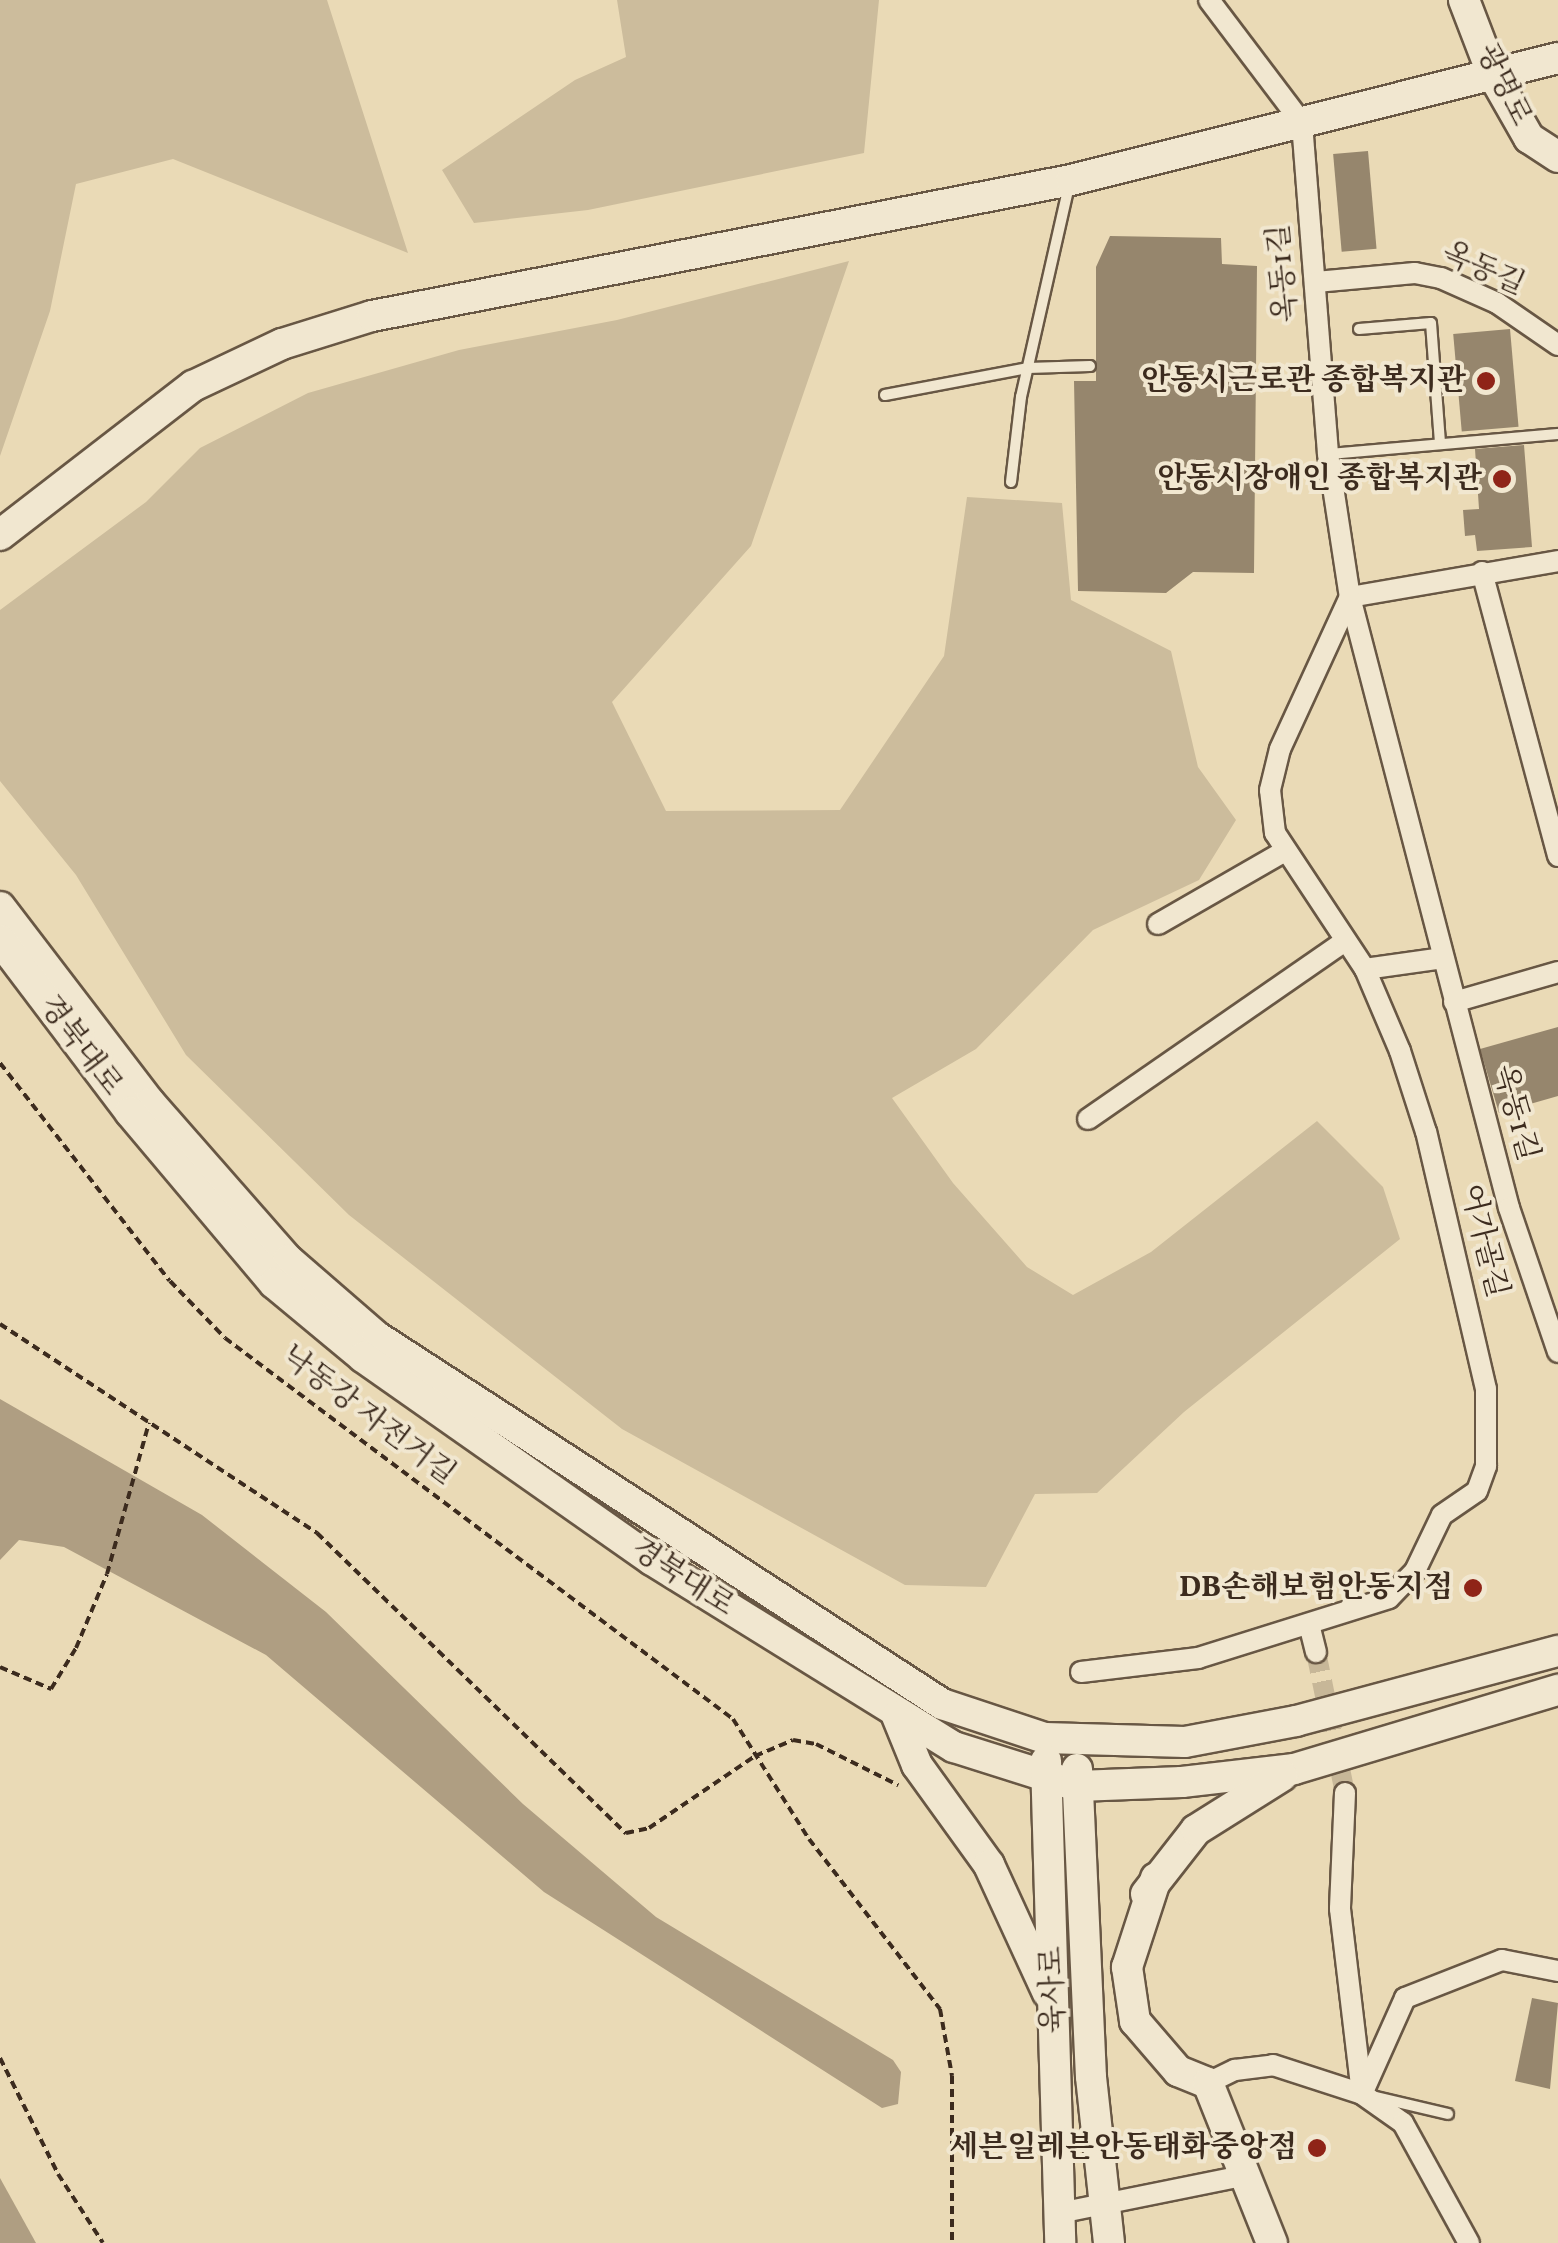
<!DOCTYPE html>
<html>
<head>
<meta charset="utf-8">
<style>
  body { margin:0 }
  #map { position:relative; width:1558px; height:2243px; overflow:hidden; background:#eadab6; font-family:Vollkorn,"Noto Serif KR",serif }
  div>[style] { position:absolute }
  .green>* { inset:0; background:#ccbc9c }
  .water>* { inset:0; background:#af9e82 }
  .building>* { inset:0; background:#96866d; transform-origin:0 0 }
  .street-tunnel>* { height:20px; margin-top:-10px; transform-origin:0; background:repeating-linear-gradient(90deg,#c7b798 0 20px,transparent 0 30px) }
  .path>* { height:4px; margin-top:-2px; transform-origin:0; background:repeating-linear-gradient(90deg,#3c2b1e 0 8px,transparent 0 13px) }
  .roads { filter:drop-shadow(2px 0 #685744) drop-shadow(-2px 0 #685744) drop-shadow(0 2px #685744) drop-shadow(0 -2px #685744) }
  .lane>* { height:10px; margin:-5px; padding:0 5px; transform-origin:5px; border-radius:5px; background:#f1e7d0 }
  .street>* { height:20px; margin:-10px; padding:0 10px; transform-origin:10px; border-radius:10px; background:#f1e7d0 }
  .secondary>* { height:30px; margin:-15px; padding:0 15px; transform-origin:15px; border-radius:15px; background:#f1e7d0 }
  .dots>* { width:28px; height:28px; translate:-50% -50%; box-sizing:border-box; border:5px solid #f1e7d0; border-radius:50% }
  span { translate:-50% -50%; white-space:nowrap; text-align:center; line-height:1.15; -webkit-text-stroke:8px #f1e7d0; paint-order:stroke }
  .street-label { font-size:30px; color:#3c2b1e }
  .poi-label { font-size:30px; color:#3c2b1e; font-weight:700 }
  .right { translate:-100% -50%; text-align:right }
</style>
</head>
<body>
<div id="map">
  <div class="green">
    <div style="clip-path:polygon(0 0,327px 0,408px 253px,173px 159px,76px 184px,50px 311px,0 456px)"></div>
    <div style="clip-path:polygon(617px 0,879px 0,864px 153px,588px 210px,474px 223px,442px 170px,575px 80px,626px 57px)"></div>
    <div style="clip-path:polygon(849px 261px,751px 546px,612px 702px,666px 811px,840px 810px,944px 656px,967px 497px,1062px 503px,1071px 600px,1171px 651px,1198px 767px,1236px 820px,1199px 880px,1093px 930px,976px 1049px,892px 1098px,953px 1183px,1027px 1267px,1073px 1295px,1151px 1252px,1317px 1121px,1383px 1187px,1400px 1239px,1184px 1412px,1097px 1493px,1035px 1494px,986px 1587px,905px 1585px,622px 1429px,349px 1215px,186px 1055px,76px 875px,0 781px,0 610px,146px 502px,200px 448px,308px 393px,459px 350px,617px 320px)"></div>
  </div>
  <div class="water">
    <div style="clip-path:polygon(0 1399px,202px 1515px,326px 1612px,523px 1804px,656px 1917px,893px 2060px,901px 2072px,898px 2104px,882px 2108px,544px 1892px,266px 1655px,64px 1547px,19px 1540px,0 1560px)"></div>
    <div style="clip-path:polygon(0 2178px,36px 2243px,0 2243px)"></div>
  </div>
  <div class="building">
    <div style="left:1368px;top:151px;width:98px;height:35px;rotate:85deg"></div>
    <div style="clip-path:polygon(1110px 236px,1221px 238px,1222px 264px,1257px 266px,1254px 573px,1193px 572px,1166px 593px,1078px 591px,1074px 381px,1096px 381px,1096px 267px)"></div>
    <div style="left:1510px;top:329px;width:98px;height:57px;rotate:85deg"></div>
    <div style="clip-path:polygon(1524px 445px,1532px 547px,1477px 551px,1475px 535px,1465px 536px,1463px 510px,1479px 509px,1475px 449px)"></div>
    <div style="clip-path:polygon(1558px 1027px,1558px 1096px,1499px 1113px,1480px 1049px)"></div>
    <div style="clip-path:polygon(1532px 1998px,1558px 2003px,1550px 2089px,1515px 2081px)"></div>
  </div>
  <div class="street-tunnel">
    <div style="left:1316px;top:1652px;width:144px;rotate:78.4deg"></div>
  </div>
  <div class="path">
    <div style="left:0;top:1063px;width:276px;rotate:52.1deg"></div>
    <div style="left:170px;top:1281px;width:79px;rotate:46deg"></div>
    <div style="left:225px;top:1338px;width:635px;rotate:36.87deg"></div>
    <div style="left:733px;top:1719px;width:142px;rotate:57.7deg"></div>
    <div style="left:809px;top:1839px;width:215px;rotate:52.4deg"></div>
    <div style="left:940px;top:2009px;width:68px;rotate:79.8deg"></div>
    <div style="left:952px;top:2076px;width:167px;rotate:90deg"></div>
    <div style="left:0;top:1324px;width:380px;rotate:33.4deg"></div>
    <div style="left:317px;top:1533px;width:431px;rotate:44.2deg"></div>
    <div style="left:626px;top:1833px;width:24px;rotate:-12deg"></div>
    <div style="left:649px;top:1828px;width:128px;rotate:-34.2deg"></div>
    <div style="left:755px;top:1756px;width:41px;rotate:-22.8deg"></div>
    <div style="left:793px;top:1740px;width:23px;rotate:10deg"></div>
    <div style="left:816px;top:1744px;width:92px;rotate:26.6deg"></div>
    <div style="left:0;top:1667px;width:56px;rotate:23.3deg"></div>
    <div style="left:51px;top:1689px;width:48px;rotate:-58.6deg"></div>
    <div style="left:76px;top:1648px;width:80px;rotate:-67.3deg"></div>
    <div style="left:107px;top:1574px;width:157px;rotate:-74.5deg"></div>
    <div style="left:0;top:2058px;width:130px;rotate:63.4deg"></div>
    <div style="left:58px;top:2174px;width:82px;rotate:56.9deg"></div>
  </div>
  <div class="roads">
    <div class="lane">
      <div style="left:1359px;top:329px;width:72px;rotate:-4.8deg"></div>
      <div style="left:1431px;top:323px;width:121px;rotate:85.7deg"></div>
      <div style="left:885px;top:395px;width:146px;rotate:-10.7deg"></div>
      <div style="left:1028px;top:368px;width:62px;rotate:-1.8deg"></div>
      <div style="left:1329px;top:454px;width:230px;rotate:-5deg"></div>
      <div style="left:1011px;top:482px;width:86px;rotate:-83.3deg"></div>
      <div style="left:1021px;top:397px;width:217px;rotate:-77.2deg"></div>
      <div style="left:1376px;top:2097px;width:74px;rotate:13.3deg"></div>
    </div>
    <div class="street">
      <div style="left:1209px;top:0;width:154px;rotate:52.9deg"></div>
      <div style="left:1302px;top:123px;width:332px;rotate:85.5deg"></div>
      <div style="left:1328px;top:454px;width:145px;rotate:81.3deg"></div>
      <div style="left:1350px;top:597px;width:631px;rotate:75.41deg"></div>
      <div style="left:1509px;top:1208px;width:152px;rotate:71.2deg"></div>
      <div style="left:1316px;top:282px;width:99px;rotate:-5.2deg"></div>
      <div style="left:1415px;top:273px;width:26px;rotate:11deg"></div>
      <div style="left:1441px;top:278px;width:61px;rotate:24.1deg"></div>
      <div style="left:1497px;top:303px;width:74px;rotate:34.5deg"></div>
      <div style="left:1482px;top:572px;width:294px;rotate:75deg"></div>
      <div style="left:1350px;top:597px;width:211px;rotate:-9.8deg"></div>
      <div style="left:1158px;top:924px;width:146px;rotate:-29.9deg"></div>
      <div style="left:1365px;top:969px;width:79px;rotate:-8deg"></div>
      <div style="left:1454px;top:1002px;width:108px;rotate:-16.1deg"></div>
      <div style="left:1088px;top:1119px;width:313px;rotate:-34.7deg"></div>
      <div style="left:1309px;top:1624px;width:29px;rotate:76deg"></div>
      <div style="left:1081px;top:1672px;width:118px;rotate:-6.8deg"></div>
      <div style="left:1198px;top:1658px;width:200px;rotate:-17.4deg"></div>
      <div style="left:1389px;top:1598px;width:37px;rotate:-46deg"></div>
      <div style="left:1415px;top:1571px;width:62px;rotate:-64.3deg"></div>
      <div style="left:1442px;top:1515px;width:42px;rotate:-34.4deg"></div>
      <div style="left:1477px;top:1491px;width:27px;rotate:-70deg"></div>
      <div style="left:1486px;top:1466px;width:77px;rotate:-90deg"></div>
      <div style="left:1486px;top:1389px;width:264px;rotate:-103.1deg"></div>
      <div style="left:1426px;top:1132px;width:85px;rotate:-107.8deg"></div>
      <div style="left:1400px;top:1051px;width:89px;rotate:-113.1deg"></div>
      <div style="left:1365px;top:969px;width:163px;rotate:-123.5deg"></div>
      <div style="left:1275px;top:833px;width:43px;rotate:-96.6deg"></div>
      <div style="left:1270px;top:790px;width:42px;rotate:-76.3deg"></div>
      <div style="left:1280px;top:749px;width:167px;rotate:-65.3deg"></div>
      <div style="left:1345px;top:1793px;width:116px;rotate:92.5deg"></div>
      <div style="left:1340px;top:1909px;width:186px;rotate:83.2deg"></div>
      <div style="left:1208px;top:2083px;width:30px;rotate:-26deg"></div>
      <div style="left:1235px;top:2070px;width:38px;rotate:-7deg"></div>
      <div style="left:1273px;top:2065px;width:94px;rotate:18deg"></div>
      <div style="left:1362px;top:2094px;width:50px;rotate:35.3deg"></div>
      <div style="left:1403px;top:2123px;width:137px;rotate:61.2deg"></div>
      <div style="left:1363px;top:2092px;width:103px;rotate:-65.9deg"></div>
      <div style="left:1405px;top:1998px;width:104px;rotate:-21.4deg"></div>
      <div style="left:1502px;top:1960px;width:57px;rotate:11.1deg"></div>
      <div style="left:1059px;top:2213px;width:187px;rotate:-11.4deg"></div>
    </div>
    <div class="secondary">
      <div style="left:1464px;top:0;width:78px;rotate:69deg"></div>
      <div style="left:1492px;top:73px;width:75px;rotate:60.4deg"></div>
      <div style="left:1529px;top:138px;width:35px;rotate:33deg"></div>
      <div style="left:0;top:535px;width:244px;rotate:-37.7deg"></div>
      <div style="left:193px;top:386px;width:98px;rotate:-25.3deg"></div>
      <div style="left:282px;top:344px;width:94px;rotate:-17.3deg"></div>
      <div style="left:372px;top:316px;width:712px;rotate:-11.01deg"></div>
      <div style="left:1071px;top:180px;width:502px;rotate:-14.06deg"></div>
      <div style="left:0;top:907px;width:247px;rotate:52.6deg"></div>
      <div style="left:150px;top:1103px;width:209px;rotate:48.7deg"></div>
      <div style="left:288px;top:1260px;width:118px;rotate:40.9deg"></div>
      <div style="left:377px;top:1337px;width:674px;rotate:33.01deg"></div>
      <div style="left:942px;top:1704px;width:108px;rotate:18.3deg"></div>
      <div style="left:1045px;top:1738px;width:140px;rotate:1.6deg"></div>
      <div style="left:1185px;top:1742px;width:113px;rotate:-10.7deg"></div>
      <div style="left:1296px;top:1721px;width:271px;rotate:-15deg"></div>
      <div style="left:0;top:940px;width:216px;rotate:52.9deg"></div>
      <div style="left:130px;top:1112px;width:224px;rotate:49.9deg"></div>
      <div style="left:274px;top:1283px;width:116px;rotate:39.7deg"></div>
      <div style="left:363px;top:1357px;width:353px;rotate:35.1deg"></div>
      <div style="left:652px;top:1560px;width:355px;rotate:31.8deg"></div>
      <div style="left:954px;top:1747px;width:130px;rotate:17.5deg"></div>
      <div style="left:1078px;top:1786px;width:104px;rotate:-2.2deg"></div>
      <div style="left:1182px;top:1782px;width:113px;rotate:-6.6deg"></div>
      <div style="left:1294px;top:1769px;width:276px;rotate:-16.7deg"></div>
      <div style="left:897px;top:1716px;width:53px;rotate:67.8deg"></div>
      <div style="left:917px;top:1765px;width:123px;rotate:54.2deg"></div>
      <div style="left:989px;top:1865px;width:141px;rotate:65.3deg"></div>
      <div style="left:1046px;top:1761px;width:482px;rotate:88.3deg"></div>
      <div style="left:1077px;top:1769px;width:308px;rotate:87.4deg"></div>
      <div style="left:1091px;top:2077px;width:167px;rotate:83.8deg"></div>
      <div style="left:1156px;top:1878px;width:94px;rotate:108deg"></div>
      <div style="left:1127px;top:1967px;width:55px;rotate:81.6deg"></div>
      <div style="left:1135px;top:2021px;width:66px;rotate:49.3deg"></div>
      <div style="left:1178px;top:2071px;width:32px;rotate:22deg"></div>
      <div style="left:1208px;top:2083px;width:172px;rotate:68.2deg"></div>
      <div style="left:1146px;top:1894px;width:81px;rotate:-52deg"></div>
      <div style="left:1196px;top:1830px;width:102px;rotate:-32.1deg"></div>
    </div>
  </div>
  <div class="dots">
    <div style="left:1486px;top:381px;background:#8f2418"></div>
    <div style="left:1502px;top:479px;background:#8f2418"></div>
    <div style="left:1473px;top:1588px;background:#8f2418"></div>
    <div style="left:1317px;top:2148px;background:#8f2418"></div>
  </div>
  <div class="street-label">
    <span style="left:1503px;top:85px;rotate:64deg">광명로</span>
    <span style="left:1483px;top:270px;rotate:24deg">옥동길</span>
    <span style="left:1284px;top:273px;rotate:-95deg">옥동1길</span>
    <span style="left:80px;top:1046px;rotate:53deg">경북대로</span>
    <span style="left:1515px;top:1113px;rotate:75deg">옥동1길</span>
    <span style="left:1483px;top:1241px;rotate:76deg">어가골길</span>
    <span style="left:368px;top:1416px;rotate:37deg">낙동강 자전거길</span>
    <span style="left:682px;top:1578px;rotate:33deg">경북대로</span>
    <span style="left:1054px;top:1990px;rotate:-92deg">육사로</span>
  </div>
  <div class="poi-label">
    <span class="right" style="left:1466px;top:381px">안동시근로관 종합복지관</span>
    <span class="right" style="left:1482px;top:479px">안동시장애인 종합복지관</span>
    <span class="right" style="left:1453px;top:1588px">DB손해보험안동지점</span>
    <span class="right" style="left:1297px;top:2148px">세븐일레븐안동태화중앙점</span>
  </div>
</div>
</body>
</html>
